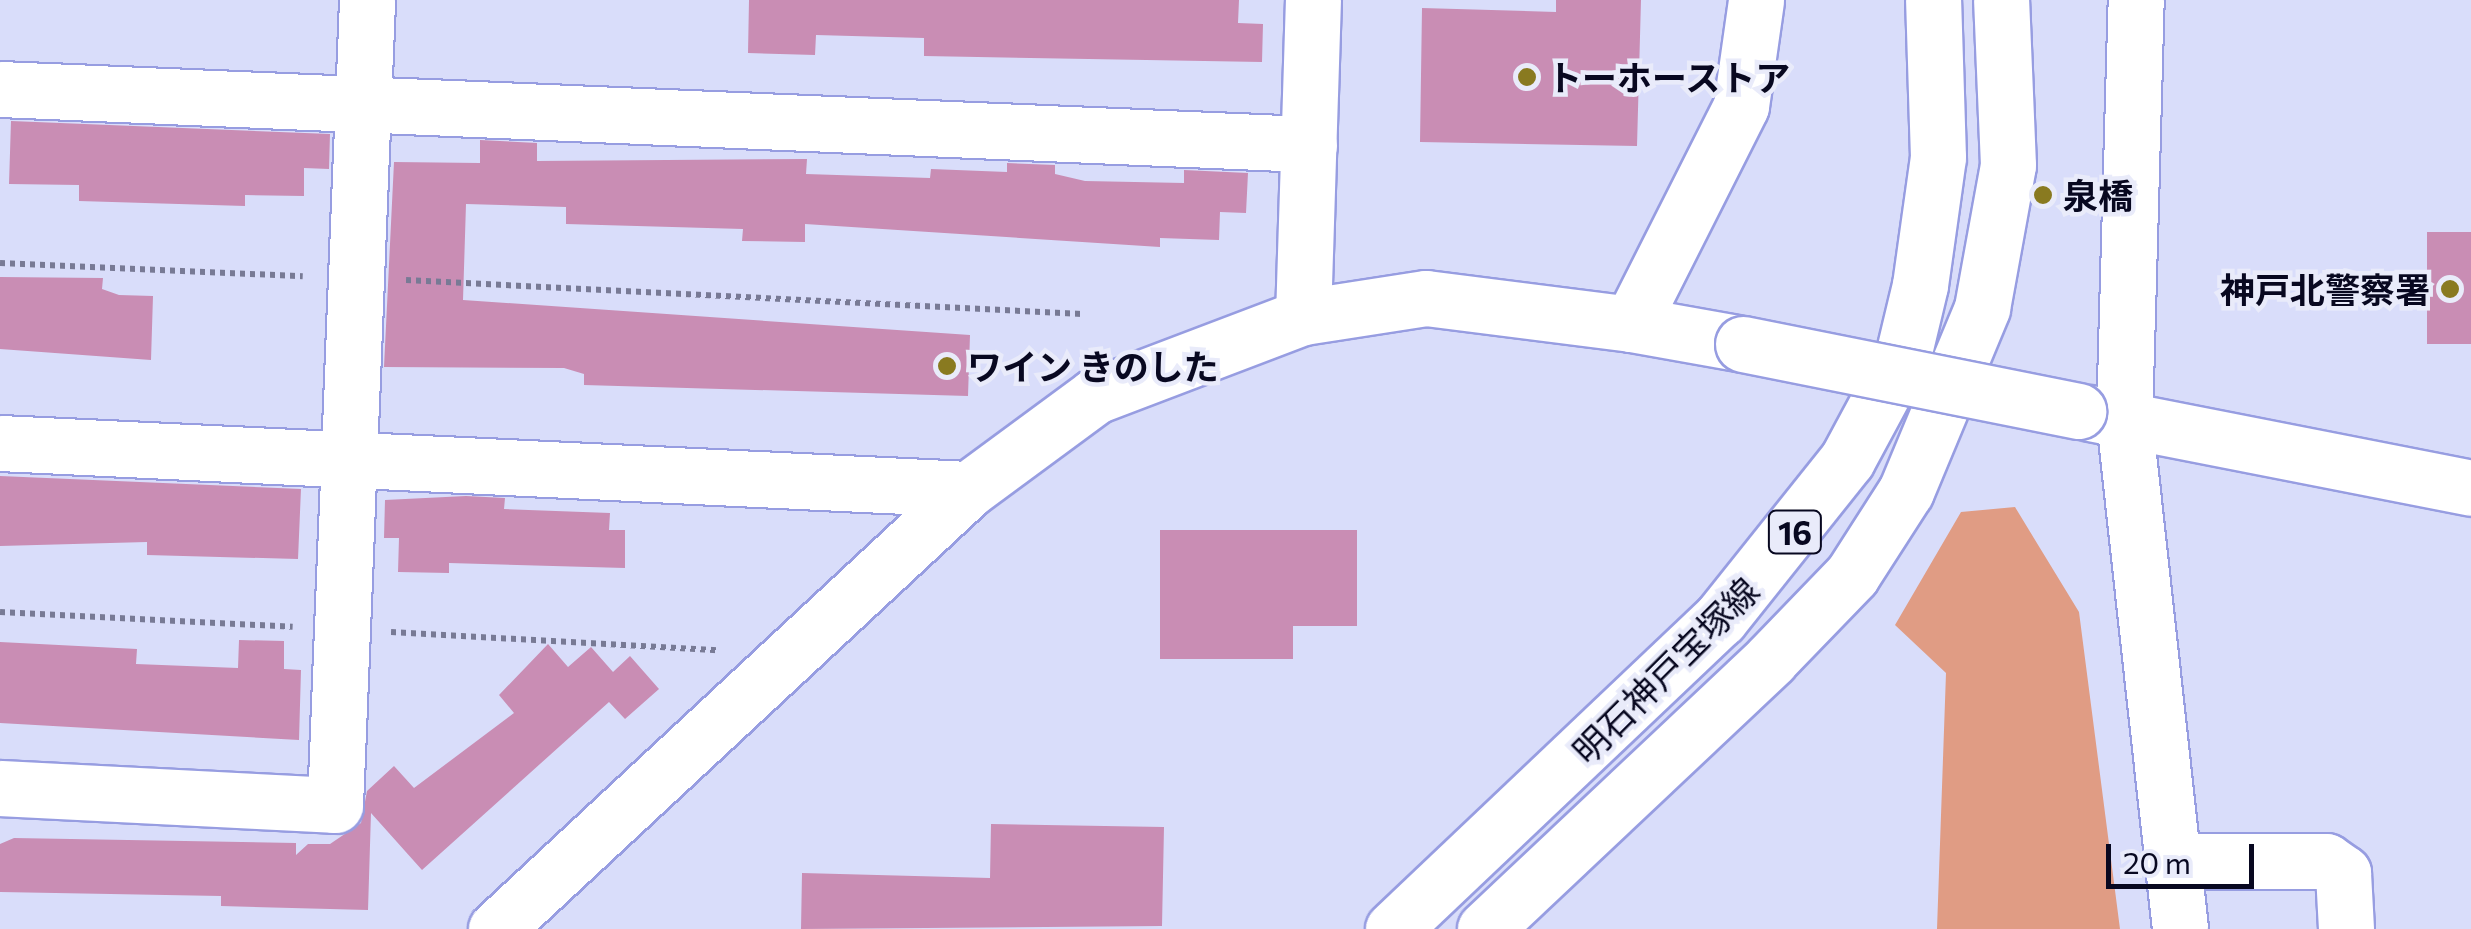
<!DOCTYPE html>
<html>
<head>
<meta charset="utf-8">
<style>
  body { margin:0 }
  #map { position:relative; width:2471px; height:929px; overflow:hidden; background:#d9ddfa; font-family:Commissioner,"Noto Sans JP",sans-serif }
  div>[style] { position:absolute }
  .forest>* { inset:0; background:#e09c84 }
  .building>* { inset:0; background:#c98db4; transform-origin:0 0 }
  .path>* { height:6px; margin-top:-3px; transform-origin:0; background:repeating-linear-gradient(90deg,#787a95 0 5px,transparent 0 10px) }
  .roads { filter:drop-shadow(2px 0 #979de1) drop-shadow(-2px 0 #979de1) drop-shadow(0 2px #979de1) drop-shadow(0 -2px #979de1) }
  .minor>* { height:55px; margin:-27.5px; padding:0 27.5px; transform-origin:27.5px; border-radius:27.5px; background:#fff }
  .tertiary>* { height:55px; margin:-27.5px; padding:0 27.5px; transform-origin:27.5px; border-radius:27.5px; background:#fff }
  .primary>* { height:55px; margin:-27.5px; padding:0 27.5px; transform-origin:27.5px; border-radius:27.5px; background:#fff }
  .bridges { filter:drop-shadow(2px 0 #979de1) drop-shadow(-2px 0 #979de1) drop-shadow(0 2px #979de1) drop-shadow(0 -2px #979de1) }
  .primary-bridge>* { height:55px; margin:-27.5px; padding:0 27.5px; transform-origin:27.5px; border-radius:27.5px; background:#fff }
  .dots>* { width:28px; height:28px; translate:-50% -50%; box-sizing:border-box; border:5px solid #e9ebfa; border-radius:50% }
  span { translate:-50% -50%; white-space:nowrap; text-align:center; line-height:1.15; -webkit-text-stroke:9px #e9ebfa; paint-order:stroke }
  .shield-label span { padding:2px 8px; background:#e9ebfa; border:2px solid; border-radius:8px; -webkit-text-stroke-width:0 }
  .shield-label { font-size:32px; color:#080820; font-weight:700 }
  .poi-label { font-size:35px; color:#080820; font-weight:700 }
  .left { translate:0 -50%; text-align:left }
  .right { translate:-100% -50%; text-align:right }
  .street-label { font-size:35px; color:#080820 }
  .scale { position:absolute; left:2106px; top:844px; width:148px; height:45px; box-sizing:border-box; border:5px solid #080820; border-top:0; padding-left:12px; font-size:30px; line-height:35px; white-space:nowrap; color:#080820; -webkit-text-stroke:8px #e9ebfa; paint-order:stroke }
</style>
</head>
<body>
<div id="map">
  <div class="forest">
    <div style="clip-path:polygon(2015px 507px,2079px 612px,2120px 929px,1937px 929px,1946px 673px,1895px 625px,1961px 512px)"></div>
  </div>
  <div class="building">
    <div style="clip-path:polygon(749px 0,1239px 0,1238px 23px,1263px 24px,1262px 62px,924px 56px,924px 38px,816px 35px,815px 55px,748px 53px)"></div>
    <div style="clip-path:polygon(1556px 0,1641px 0,1637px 146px,1420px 142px,1422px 8px,1556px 12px)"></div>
    <div style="clip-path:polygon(11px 121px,330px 134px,329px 169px,304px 168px,304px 196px,245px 195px,245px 206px,79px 201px,79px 185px,9px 184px)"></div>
    <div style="clip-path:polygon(480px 140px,537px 143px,537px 161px,807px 159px,806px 174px,930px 178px,931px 169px,1007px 172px,1007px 163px,1055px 165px,1055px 174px,1085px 181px,1184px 183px,1184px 170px,1248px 173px,1246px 213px,1220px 212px,1219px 240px,1160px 238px,1160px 247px,805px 224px,805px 242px,742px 241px,743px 229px,566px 224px,566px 207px,466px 204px,463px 300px,970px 335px,968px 396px,584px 385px,584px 374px,564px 368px,384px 367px,394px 162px,480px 163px)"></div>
    <div style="left:2471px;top:232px;width:112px;height:44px;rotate:90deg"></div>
    <div style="clip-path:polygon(0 277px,103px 278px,102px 289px,119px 295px,153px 296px,151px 360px,0 349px)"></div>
    <div style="clip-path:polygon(0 476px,301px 489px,298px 559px,147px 555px,147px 542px,0 546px)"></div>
    <div style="clip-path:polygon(466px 496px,505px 498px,504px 509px,610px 513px,609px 530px,625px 530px,625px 568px,449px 563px,449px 573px,398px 572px,399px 538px,384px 538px,385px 500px)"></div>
    <div style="clip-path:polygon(1160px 530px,1357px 530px,1357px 626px,1293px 626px,1293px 659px,1160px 659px)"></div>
    <div style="clip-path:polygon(239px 640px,284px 641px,284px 669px,301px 670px,299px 740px,0 723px,0 642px,137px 649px,136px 664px,238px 668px)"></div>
    <div style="clip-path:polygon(548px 644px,568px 667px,591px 647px,613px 672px,630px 656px,659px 689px,625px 719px,609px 702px,422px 870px,371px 813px,368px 910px,221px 906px,221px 896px,0 892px,0 844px,14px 838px,296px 843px,296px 855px,308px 844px,330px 844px,361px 823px,367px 791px,394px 766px,414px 788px,514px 713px,499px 695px)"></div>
    <div style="clip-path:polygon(991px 824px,1164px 827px,1162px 926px,801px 929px,802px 873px,990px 878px)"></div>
  </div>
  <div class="path">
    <div style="left:0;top:263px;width:303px;rotate:2.5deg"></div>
    <div style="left:406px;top:280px;width:677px;rotate:2.88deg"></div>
    <div style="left:0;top:612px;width:293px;rotate:2.9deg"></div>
    <div style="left:391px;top:632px;width:327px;rotate:3.2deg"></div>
  </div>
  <div class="roads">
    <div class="minor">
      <div style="left:0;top:89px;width:1310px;rotate:2.41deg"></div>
      <div style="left:1303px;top:317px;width:317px;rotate:-88.2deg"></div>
      <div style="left:0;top:443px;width:970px;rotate:2.72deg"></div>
      <div style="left:0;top:788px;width:335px;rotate:2.9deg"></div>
      <div style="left:335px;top:805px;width:806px;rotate:-87.72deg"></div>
      <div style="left:2173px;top:861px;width:153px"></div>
      <div style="left:2326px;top:861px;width:21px;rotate:35deg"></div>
      <div style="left:2343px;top:873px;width:56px;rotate:86.9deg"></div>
    </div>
    <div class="tertiary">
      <div style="left:2124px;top:419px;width:513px;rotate:83.73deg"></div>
      <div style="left:496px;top:929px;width:646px;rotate:-42.93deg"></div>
      <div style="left:969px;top:489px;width:157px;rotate:-36.4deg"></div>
      <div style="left:1095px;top:396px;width:222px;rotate:-20.8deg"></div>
      <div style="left:1303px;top:317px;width:124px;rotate:-8.8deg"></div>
      <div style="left:1426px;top:298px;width:207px;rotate:7.2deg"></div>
    </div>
    <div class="primary">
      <div style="left:1743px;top:344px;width:114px;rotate:-169.9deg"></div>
      <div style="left:1631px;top:324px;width:244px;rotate:-63.2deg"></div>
      <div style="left:1741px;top:106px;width:107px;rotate:-81.9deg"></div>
      <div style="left:2090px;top:413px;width:388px;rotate:11.1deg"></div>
      <div style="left:2124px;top:419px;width:419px;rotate:-88.4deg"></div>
      <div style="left:1393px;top:929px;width:451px;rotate:-43.5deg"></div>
      <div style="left:1720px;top:619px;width:203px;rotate:-51.4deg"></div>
      <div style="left:1847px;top:460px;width:118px;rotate:-61.7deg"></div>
      <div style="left:1903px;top:356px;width:73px;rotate:-76.5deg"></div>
      <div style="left:1920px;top:285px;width:129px;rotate:-82deg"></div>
      <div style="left:1938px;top:157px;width:157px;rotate:-91.8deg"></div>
      <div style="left:1485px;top:929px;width:392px;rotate:-43.3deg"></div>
      <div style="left:1770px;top:660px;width:118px;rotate:-46deg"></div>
      <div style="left:1852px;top:575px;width:100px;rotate:-57.3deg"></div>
      <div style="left:1906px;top:491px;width:198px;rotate:-67.4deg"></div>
      <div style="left:1982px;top:308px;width:145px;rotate:-79.7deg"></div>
      <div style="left:2008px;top:165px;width:165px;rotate:-92.4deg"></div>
    </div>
  </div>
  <div class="bridges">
    <div class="primary-bridge">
      <div style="left:1743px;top:344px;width:342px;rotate:11.3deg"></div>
    </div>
  </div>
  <div class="dots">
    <div style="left:1527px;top:77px;background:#897a20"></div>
    <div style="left:2043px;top:195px;background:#897a20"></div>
    <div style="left:2450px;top:289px;background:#897a20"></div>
    <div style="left:947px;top:366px;background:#897a20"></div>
  </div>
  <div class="shield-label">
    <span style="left:1795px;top:532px">16</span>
  </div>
  <div class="poi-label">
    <span class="left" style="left:1547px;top:77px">トーホーストア</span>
    <span class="left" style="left:2063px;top:195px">泉橋</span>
    <span class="right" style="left:2430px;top:289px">神戸北警察署</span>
    <span class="left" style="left:967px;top:366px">ワイン きのした</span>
  </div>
  <div class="street-label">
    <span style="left:1665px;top:670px;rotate:-45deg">明石神戸宝塚線</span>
  </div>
  <div class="scale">20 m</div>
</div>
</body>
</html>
